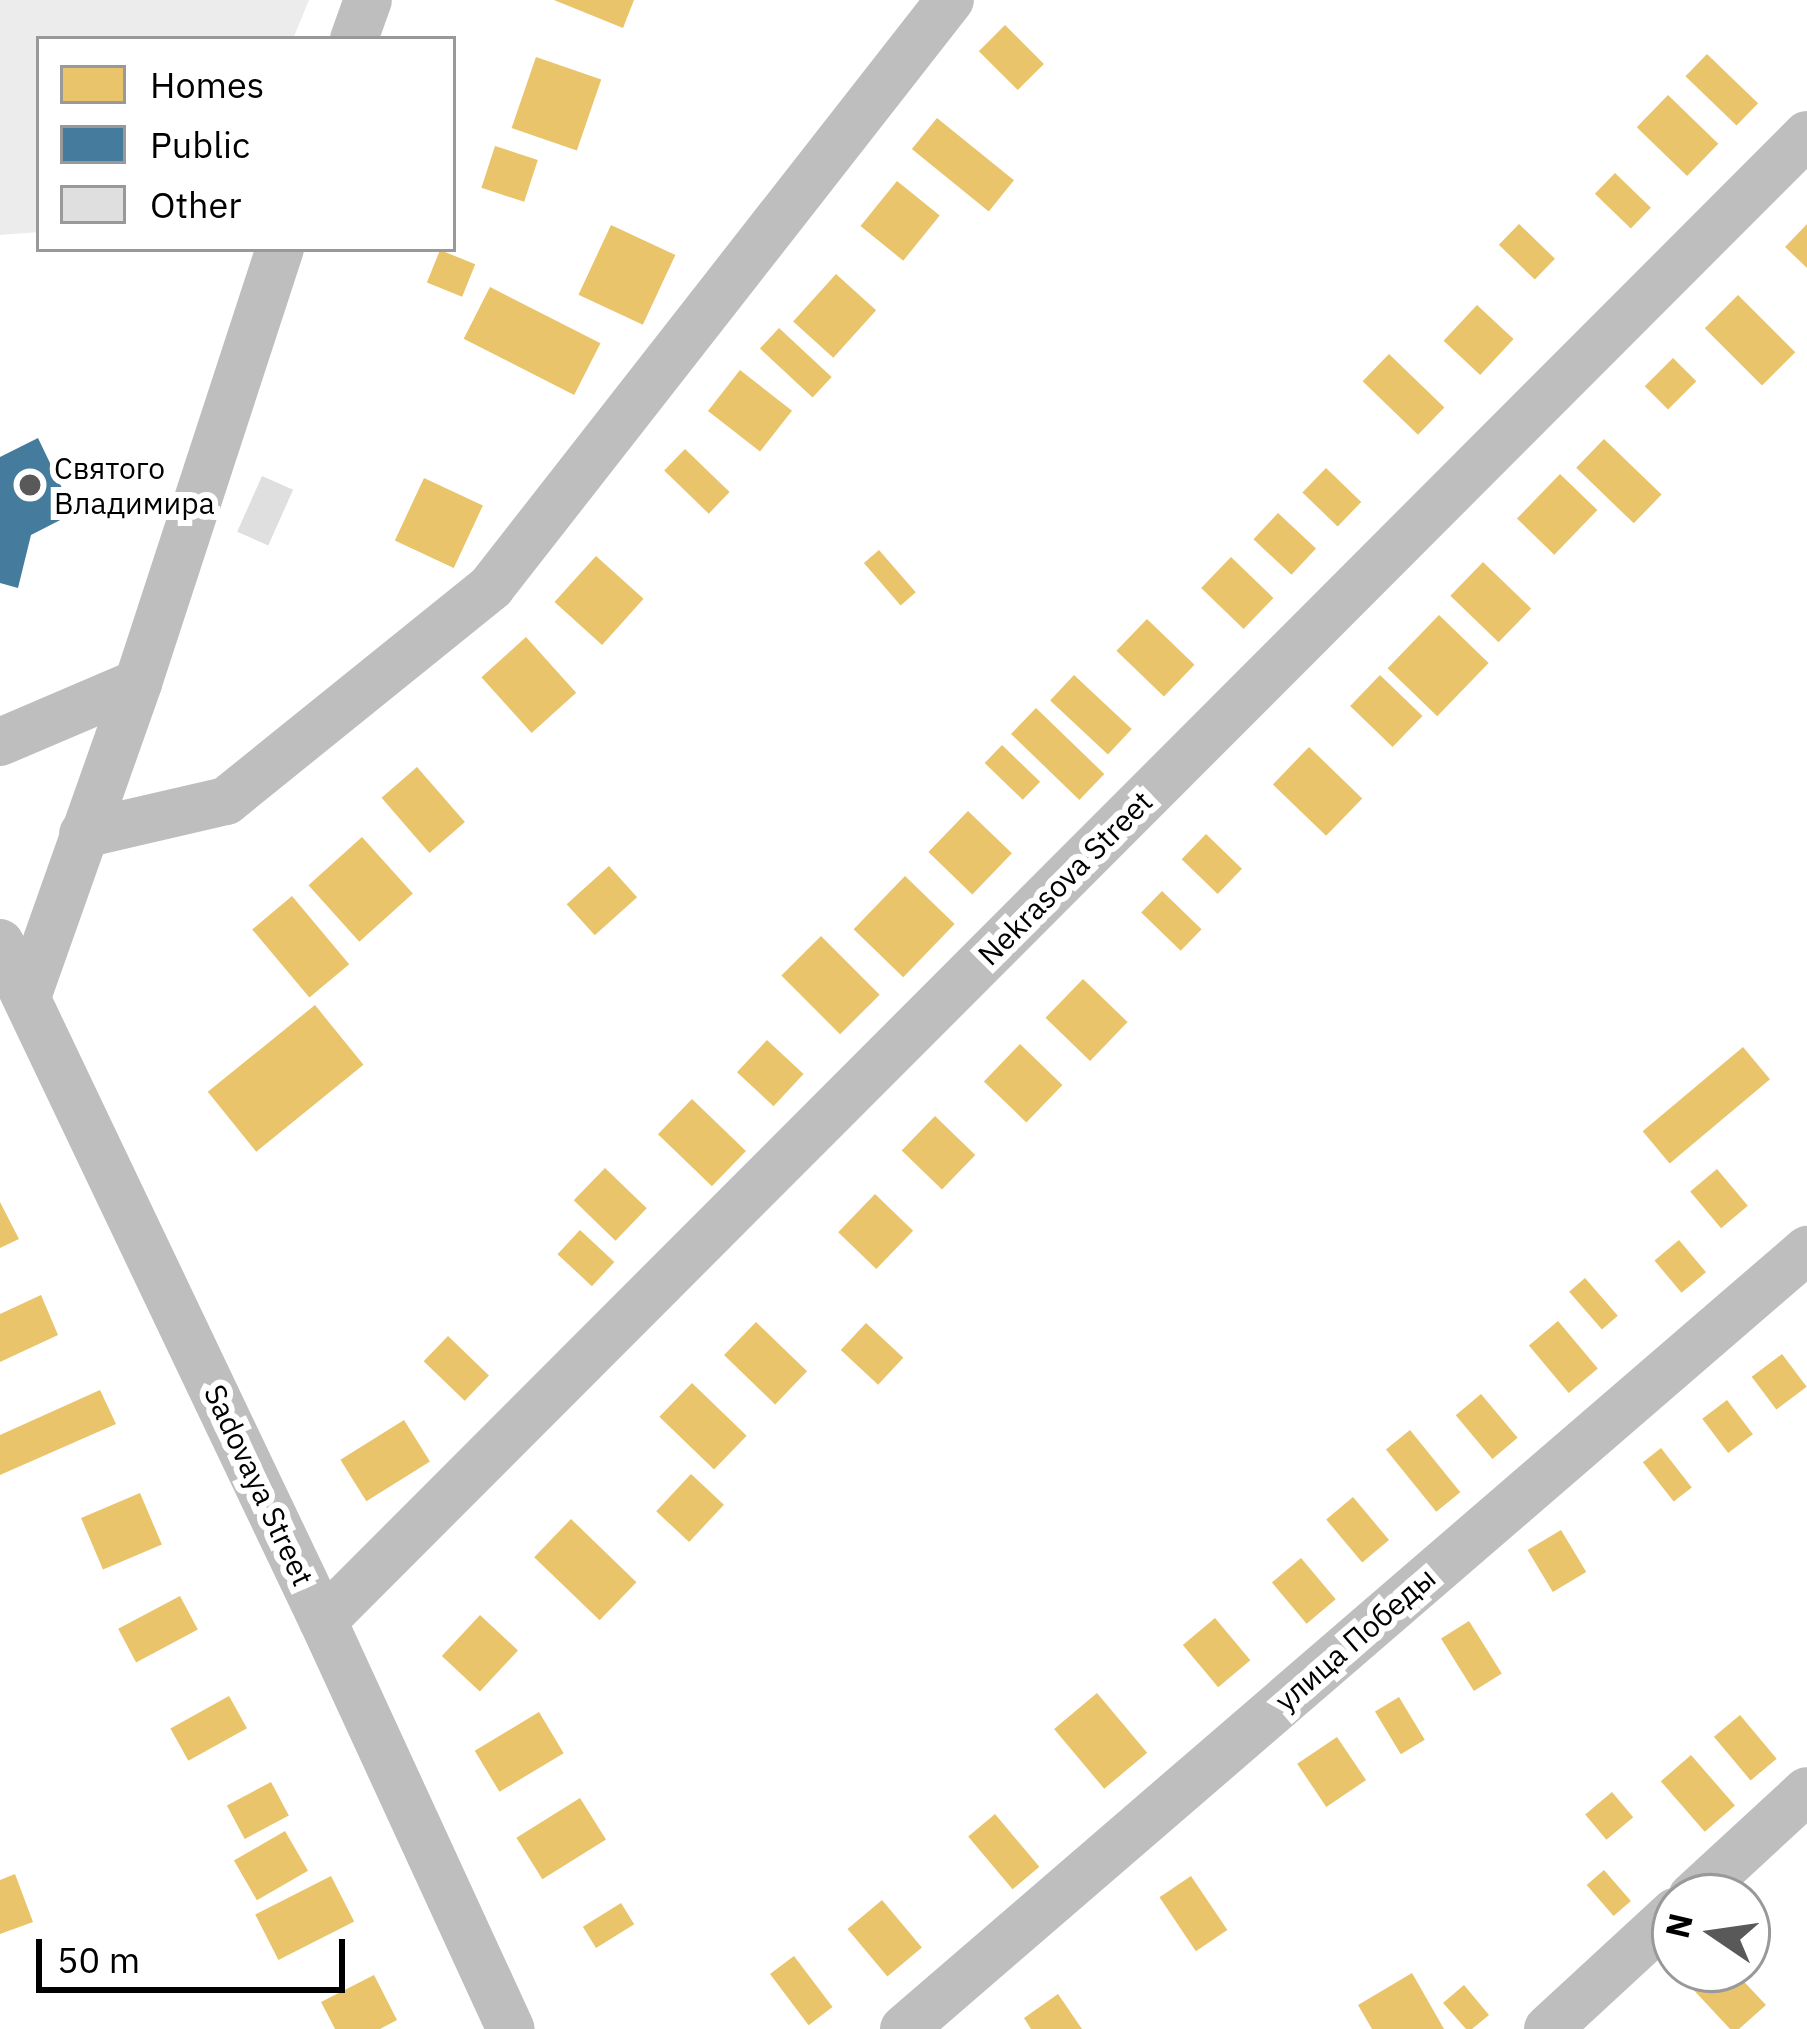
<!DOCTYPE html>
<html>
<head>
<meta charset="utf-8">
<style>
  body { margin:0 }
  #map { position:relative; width:1807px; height:2029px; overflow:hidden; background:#fff; font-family:"IBM Plex Sans",sans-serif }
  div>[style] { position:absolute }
  .green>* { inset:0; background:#ececec }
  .homes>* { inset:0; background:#e9c46a; transform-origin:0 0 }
  .public>* { inset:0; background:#457b9d }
  .building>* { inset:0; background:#dfdfdf; transform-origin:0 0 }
  .minor>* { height:48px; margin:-24px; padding:0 24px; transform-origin:24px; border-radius:24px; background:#bebebe }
  .dots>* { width:33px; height:33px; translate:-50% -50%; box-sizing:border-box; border:6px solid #fff; border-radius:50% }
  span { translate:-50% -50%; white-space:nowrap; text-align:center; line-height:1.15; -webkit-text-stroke:12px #fff; paint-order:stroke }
  .poi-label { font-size:30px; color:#000 }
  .left { translate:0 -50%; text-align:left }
  .street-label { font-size:30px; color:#000 }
  .legend { position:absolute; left:36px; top:36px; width:420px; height:216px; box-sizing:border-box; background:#fff; border:3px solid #999; margin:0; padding:15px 21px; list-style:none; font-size:36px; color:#000 }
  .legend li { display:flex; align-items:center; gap:24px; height:60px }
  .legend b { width:60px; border:3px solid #999 }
  .north { position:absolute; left:1651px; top:1873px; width:120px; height:120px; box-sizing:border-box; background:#fff; border:3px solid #999; border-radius:50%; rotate:283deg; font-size:33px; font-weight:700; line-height:48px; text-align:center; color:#000 }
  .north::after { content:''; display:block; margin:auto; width:42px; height:54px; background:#595959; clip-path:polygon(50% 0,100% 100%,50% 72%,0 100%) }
  .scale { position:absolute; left:36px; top:1939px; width:309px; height:54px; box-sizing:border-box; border:6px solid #000; border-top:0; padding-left:15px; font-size:36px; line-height:42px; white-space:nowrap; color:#000; -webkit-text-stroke:9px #fff; paint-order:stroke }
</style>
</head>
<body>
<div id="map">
  <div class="green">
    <div style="clip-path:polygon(0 0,309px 0,293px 39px,39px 39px,39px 232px,0 235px)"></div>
  </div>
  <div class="homes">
    <div style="clip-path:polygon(554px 0,634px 0,623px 28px)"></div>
    <div style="left:1005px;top:25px;width:55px;height:37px;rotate:45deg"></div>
    <div style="left:1707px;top:54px;width:71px;height:31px;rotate:44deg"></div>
    <div style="left:536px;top:57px;width:69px;height:75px;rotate:19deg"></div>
    <div style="left:1668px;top:95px;width:70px;height:45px;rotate:44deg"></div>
    <div style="left:937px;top:118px;width:99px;height:40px;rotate:39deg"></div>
    <div style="left:495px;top:146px;width:45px;height:44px;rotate:18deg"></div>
    <div style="left:1615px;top:173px;width:50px;height:29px;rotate:44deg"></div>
    <div style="left:897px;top:181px;width:55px;height:58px;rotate:39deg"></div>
    <div style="left:1519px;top:224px;width:50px;height:29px;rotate:44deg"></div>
    <div style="clip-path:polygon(1807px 224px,1807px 268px,1785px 247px)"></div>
    <div style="left:611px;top:225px;width:71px;height:77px;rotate:25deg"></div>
    <div style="left:440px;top:250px;width:38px;height:35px;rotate:22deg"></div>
    <div style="left:836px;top:274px;width:54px;height:64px;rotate:42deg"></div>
    <div style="left:490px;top:287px;width:124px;height:58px;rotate:27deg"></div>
    <div style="left:1738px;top:295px;width:81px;height:47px;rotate:45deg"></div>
    <div style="left:1477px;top:305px;width:50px;height:49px;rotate:43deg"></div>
    <div style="left:779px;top:328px;width:72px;height:28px;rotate:43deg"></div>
    <div style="left:1389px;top:354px;width:77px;height:38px;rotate:44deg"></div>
    <div style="left:1673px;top:358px;width:33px;height:40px;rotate:45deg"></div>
    <div style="left:740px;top:370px;width:66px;height:52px;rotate:38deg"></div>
    <div style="left:1604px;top:439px;width:80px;height:40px;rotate:44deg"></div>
    <div style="left:685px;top:449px;width:62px;height:30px;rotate:44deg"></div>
    <div style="left:1326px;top:468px;width:49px;height:34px;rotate:44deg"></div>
    <div style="left:1560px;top:474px;width:52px;height:62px;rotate:44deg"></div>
    <div style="left:424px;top:478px;width:65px;height:69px;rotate:25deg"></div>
    <div style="left:1278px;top:513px;width:52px;height:36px;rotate:43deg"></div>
    <div style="left:879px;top:550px;width:56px;height:20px;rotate:49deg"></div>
    <div style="left:596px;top:556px;width:64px;height:62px;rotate:42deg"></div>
    <div style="left:1231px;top:557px;width:59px;height:43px;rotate:44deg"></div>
    <div style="left:1483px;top:562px;width:67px;height:47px;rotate:44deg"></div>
    <div style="left:1439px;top:615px;width:69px;height:74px;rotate:44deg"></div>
    <div style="left:1147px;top:619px;width:66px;height:44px;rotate:44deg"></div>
    <div style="left:526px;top:637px;width:75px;height:60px;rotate:48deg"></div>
    <div style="left:1074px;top:675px;width:79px;height:35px;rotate:43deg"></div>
    <div style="left:1380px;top:675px;width:59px;height:43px;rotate:44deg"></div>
    <div style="left:1036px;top:708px;width:95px;height:36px;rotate:44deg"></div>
    <div style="left:1002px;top:745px;width:53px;height:25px;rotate:44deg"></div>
    <div style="left:1309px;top:747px;width:74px;height:52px;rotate:44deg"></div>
    <div style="left:417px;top:767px;width:73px;height:47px;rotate:49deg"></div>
    <div style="left:968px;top:811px;width:61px;height:57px;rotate:44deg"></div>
    <div style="left:1206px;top:834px;width:50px;height:35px;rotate:44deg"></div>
    <div style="left:362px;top:837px;width:76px;height:72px;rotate:48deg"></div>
    <div style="left:609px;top:866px;width:42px;height:57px;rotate:48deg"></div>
    <div style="left:905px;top:876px;width:69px;height:74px;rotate:44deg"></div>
    <div style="left:1162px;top:891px;width:55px;height:30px;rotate:44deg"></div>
    <div style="left:292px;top:896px;width:89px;height:52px;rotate:50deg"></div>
    <div style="left:821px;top:936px;width:83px;height:56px;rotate:45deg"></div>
    <div style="left:1083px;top:979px;width:62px;height:54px;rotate:44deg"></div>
    <div style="left:315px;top:1005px;width:77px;height:138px;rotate:51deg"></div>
    <div style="left:767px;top:1040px;width:50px;height:44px;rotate:43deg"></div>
    <div style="left:1020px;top:1044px;width:59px;height:52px;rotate:44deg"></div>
    <div style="left:1743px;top:1047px;width:42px;height:131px;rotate:50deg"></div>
    <div style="left:692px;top:1099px;width:75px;height:49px;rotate:44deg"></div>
    <div style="left:935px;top:1116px;width:56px;height:48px;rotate:44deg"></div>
    <div style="left:605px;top:1168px;width:58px;height:45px;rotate:44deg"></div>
    <div style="left:1717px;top:1169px;width:48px;height:35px;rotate:50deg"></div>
    <div style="left:875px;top:1194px;width:53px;height:53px;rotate:44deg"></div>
    <div style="clip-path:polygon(0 1202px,19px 1239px,0 1248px)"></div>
    <div style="left:580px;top:1230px;width:47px;height:33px;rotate:43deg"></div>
    <div style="left:1679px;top:1240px;width:42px;height:32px;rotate:50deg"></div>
    <div style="left:1585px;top:1278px;width:50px;height:21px;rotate:49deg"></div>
    <div style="clip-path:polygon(41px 1295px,58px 1335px,0 1362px,0 1314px)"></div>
    <div style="left:1558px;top:1321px;width:62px;height:38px;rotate:50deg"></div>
    <div style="left:756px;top:1322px;width:71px;height:46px;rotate:44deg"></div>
    <div style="left:866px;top:1323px;width:51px;height:37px;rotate:43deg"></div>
    <div style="left:448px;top:1336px;width:57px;height:35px;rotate:44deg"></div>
    <div style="left:1782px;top:1354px;width:41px;height:38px;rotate:53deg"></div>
    <div style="left:692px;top:1383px;width:76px;height:47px;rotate:44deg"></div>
    <div style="clip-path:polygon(100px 1390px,116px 1424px,0 1475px,0 1435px)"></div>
    <div style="left:1481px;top:1394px;width:57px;height:33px;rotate:50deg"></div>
    <div style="left:1727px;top:1400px;width:43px;height:31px;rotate:53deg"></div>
    <div style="left:404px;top:1420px;width:49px;height:75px;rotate:58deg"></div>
    <div style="left:1410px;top:1430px;width:80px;height:31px;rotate:51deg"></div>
    <div style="left:1661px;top:1448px;width:50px;height:23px;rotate:52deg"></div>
    <div style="left:691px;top:1474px;width:45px;height:51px;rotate:43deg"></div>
    <div style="left:140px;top:1493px;width:56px;height:64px;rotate:67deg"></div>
    <div style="left:1353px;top:1497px;width:56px;height:35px;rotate:50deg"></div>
    <div style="left:571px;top:1519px;width:91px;height:53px;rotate:44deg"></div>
    <div style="left:1561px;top:1530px;width:49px;height:39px;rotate:59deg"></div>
    <div style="left:1301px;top:1558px;width:54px;height:38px;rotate:50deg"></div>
    <div style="left:180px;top:1596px;width:38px;height:70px;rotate:62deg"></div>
    <div style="left:480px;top:1615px;width:52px;height:56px;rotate:43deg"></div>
    <div style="left:1215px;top:1618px;width:55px;height:42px;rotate:50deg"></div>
    <div style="left:1469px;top:1621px;width:62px;height:33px;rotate:58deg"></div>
    <div style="left:1097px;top:1693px;width:78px;height:56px;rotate:50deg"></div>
    <div style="left:229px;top:1696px;width:37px;height:67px;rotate:61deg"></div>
    <div style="left:1399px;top:1697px;width:50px;height:28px;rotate:59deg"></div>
    <div style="left:539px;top:1712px;width:48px;height:75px;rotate:59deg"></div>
    <div style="left:1740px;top:1715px;width:57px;height:34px;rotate:50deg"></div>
    <div style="left:1337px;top:1737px;width:52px;height:48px;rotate:56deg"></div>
    <div style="left:1691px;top:1755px;width:67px;height:40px;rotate:49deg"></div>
    <div style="left:271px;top:1782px;width:38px;height:50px;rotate:62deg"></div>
    <div style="left:1612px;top:1792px;width:33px;height:35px;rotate:50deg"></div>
    <div style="left:580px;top:1798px;width:49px;height:75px;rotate:58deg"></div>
    <div style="left:995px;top:1814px;width:69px;height:35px;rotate:50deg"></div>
    <div style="left:285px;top:1831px;width:46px;height:59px;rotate:60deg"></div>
    <div style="left:1604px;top:1870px;width:41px;height:23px;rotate:49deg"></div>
    <div style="clip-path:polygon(15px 1874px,33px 1922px,0 1934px,0 1880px)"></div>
    <div style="left:331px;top:1876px;width:51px;height:85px;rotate:63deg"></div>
    <div style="left:1191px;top:1876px;width:65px;height:38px;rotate:56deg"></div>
    <div style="left:882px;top:1900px;width:62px;height:45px;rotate:50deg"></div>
    <div style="left:621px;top:1903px;width:25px;height:45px;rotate:58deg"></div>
    <div style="left:794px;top:1956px;width:64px;height:30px;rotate:53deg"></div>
    <div style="clip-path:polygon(1705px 1969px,1732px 1969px,1766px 2005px,1739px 2029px,1730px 2029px,1689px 1985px)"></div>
    <div style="clip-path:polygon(1412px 1973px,1444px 2029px,1372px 2029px,1358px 2005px)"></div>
    <div style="clip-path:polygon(374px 1975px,397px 2020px,380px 2029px,335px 2029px,321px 2002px)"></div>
    <div style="clip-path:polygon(1464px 1985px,1489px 2015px,1472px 2029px,1466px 2029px,1443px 2003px)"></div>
    <div style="clip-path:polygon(1058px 1994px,1082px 2029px,1031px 2029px,1024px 2018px)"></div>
  </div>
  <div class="public">
    <div style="clip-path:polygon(38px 438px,74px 513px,31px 535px,18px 588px,0 583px,0 457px)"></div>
  </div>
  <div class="building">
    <div style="left:262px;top:476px;width:34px;height:61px;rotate:24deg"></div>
  </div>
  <div class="minor">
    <div style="left:354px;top:39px;width:41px;rotate:-70.3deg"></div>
    <div style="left:0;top:742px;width:150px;rotate:-23.1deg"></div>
    <div style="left:83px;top:834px;width:147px;rotate:-13deg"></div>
    <div style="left:226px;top:801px;width:341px;rotate:-38.9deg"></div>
    <div style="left:491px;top:587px;width:745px;rotate:-51.98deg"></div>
    <div style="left:0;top:943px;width:751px;rotate:64.53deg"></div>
    <div style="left:323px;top:1621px;width:449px;rotate:65.3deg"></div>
    <div style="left:27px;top:997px;width:333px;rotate:-70.5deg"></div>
    <div style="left:138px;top:683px;width:457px;rotate:-71.9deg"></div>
    <div style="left:323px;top:1621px;width:2100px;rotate:-45.04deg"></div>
    <div style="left:1692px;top:1897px;width:156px;rotate:-42.7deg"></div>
    <div style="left:904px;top:2029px;width:1193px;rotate:-40.78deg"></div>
    <div style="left:1548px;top:2029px;width:173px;rotate:-42.7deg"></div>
  </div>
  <div class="dots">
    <div style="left:30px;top:485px;background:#595959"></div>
  </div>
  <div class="poi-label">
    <span class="left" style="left:54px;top:485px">Святого<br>Владимира</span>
  </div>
  <div class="street-label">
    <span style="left:1065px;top:878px;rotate:-45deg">Nekrasova Street</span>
    <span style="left:259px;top:1485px;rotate:65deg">Sadovaya Street</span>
    <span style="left:1355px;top:1639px;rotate:-41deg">улица Победы</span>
  </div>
  <ul class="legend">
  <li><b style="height:33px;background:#e9c46a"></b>Homes</li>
  <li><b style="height:33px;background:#457b9d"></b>Public</li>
  <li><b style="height:33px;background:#dfdfdf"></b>Other</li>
  </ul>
  <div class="north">N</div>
  <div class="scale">50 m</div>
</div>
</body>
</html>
